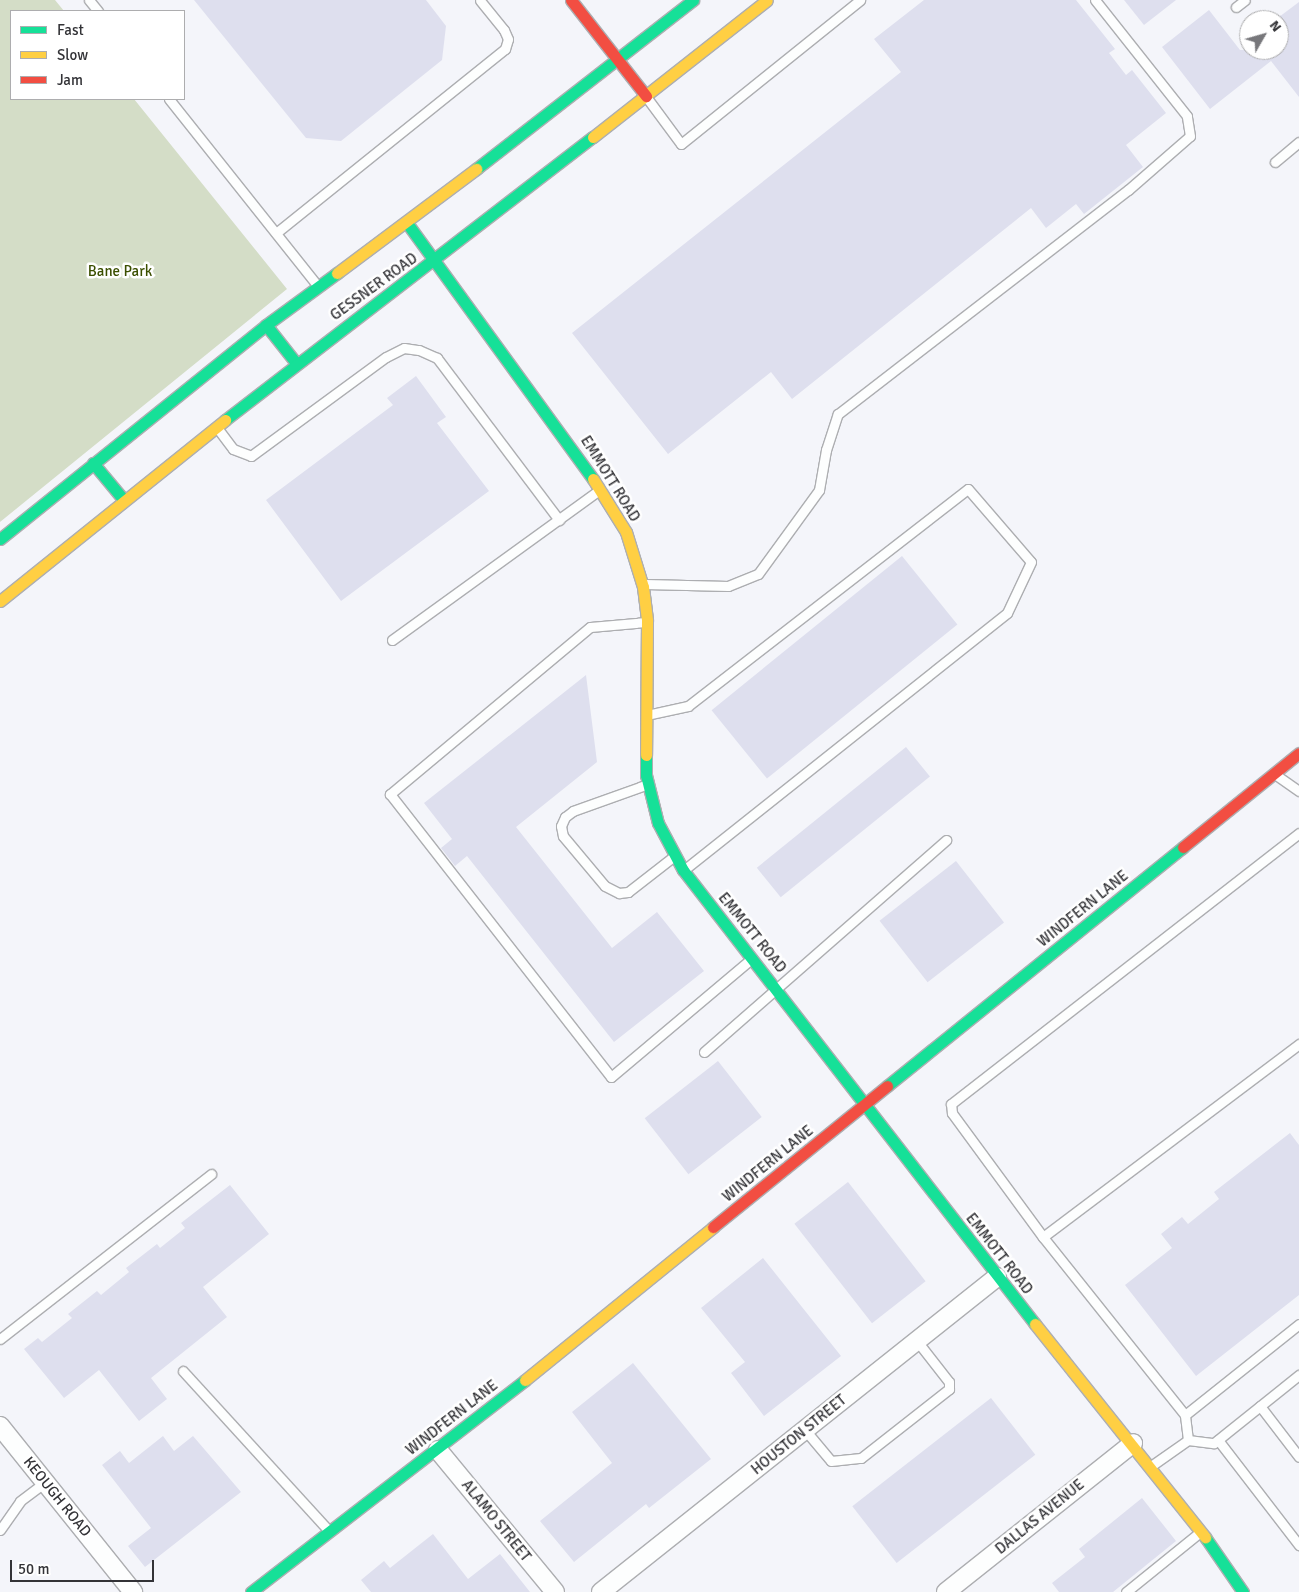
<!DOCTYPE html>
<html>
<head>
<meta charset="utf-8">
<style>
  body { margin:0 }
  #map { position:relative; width:1299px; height:1592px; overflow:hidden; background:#f4f5fa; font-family:Signika,sans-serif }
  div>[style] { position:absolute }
  .green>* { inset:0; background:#d4ddc7 }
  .building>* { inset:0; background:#dedfee; transform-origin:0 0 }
  .roads { filter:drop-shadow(1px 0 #adaeb1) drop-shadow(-1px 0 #adaeb1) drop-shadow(0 1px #adaeb1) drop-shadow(0 -1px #adaeb1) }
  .lane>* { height:9px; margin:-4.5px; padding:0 4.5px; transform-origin:4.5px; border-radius:4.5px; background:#fdfefe }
  .street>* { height:18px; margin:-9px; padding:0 9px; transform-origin:9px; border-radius:9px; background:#fdfefe }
  .fast>* { height:11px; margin:-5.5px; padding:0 5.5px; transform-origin:5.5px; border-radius:5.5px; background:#16e098 }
  .slow>* { height:11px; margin:-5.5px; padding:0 5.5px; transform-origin:5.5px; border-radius:5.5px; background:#ffcf43 }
  .jam>* { height:11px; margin:-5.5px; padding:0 5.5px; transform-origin:5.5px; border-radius:5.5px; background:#f24e42 }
  span { translate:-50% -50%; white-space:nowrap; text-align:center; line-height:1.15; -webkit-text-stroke:5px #fff; paint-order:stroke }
  .park-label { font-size:15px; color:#3b4f00 }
  .street-label { font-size:15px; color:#333337 }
  .legend { position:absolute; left:10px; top:10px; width:175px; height:90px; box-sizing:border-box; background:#fff; border:1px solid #adadaf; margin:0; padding:6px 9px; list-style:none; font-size:15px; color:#333337 }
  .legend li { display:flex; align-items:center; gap:10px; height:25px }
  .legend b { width:25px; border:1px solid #adadaf }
  .north { position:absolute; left:1239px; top:10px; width:50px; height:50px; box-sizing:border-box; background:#fff; border:1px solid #adadaf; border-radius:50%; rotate:52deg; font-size:14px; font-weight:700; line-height:20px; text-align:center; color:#333337 }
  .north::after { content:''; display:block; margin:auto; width:18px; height:22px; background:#77777b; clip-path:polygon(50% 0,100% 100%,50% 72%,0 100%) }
  .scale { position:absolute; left:10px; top:1560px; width:144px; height:22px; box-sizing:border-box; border:2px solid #333337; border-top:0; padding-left:6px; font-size:15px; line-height:18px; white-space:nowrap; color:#333337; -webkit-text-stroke:4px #fff; paint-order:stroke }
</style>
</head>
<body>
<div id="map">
  <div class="green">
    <div style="clip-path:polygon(0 0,55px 0,64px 11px,11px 11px,11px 99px,134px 99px,287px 289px,0 522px)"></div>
  </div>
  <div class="building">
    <div style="clip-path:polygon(194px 0,426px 0,446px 26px,442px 60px,341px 141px,306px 138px)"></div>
    <div style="clip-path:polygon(924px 0,1076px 0,1115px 49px,1109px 53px,1126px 75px,1132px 70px,1166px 113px,1126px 145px,1143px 167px,1084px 214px,1076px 204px,1046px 228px,1031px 208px,792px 399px,771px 372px,668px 454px,572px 333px,901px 72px,874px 39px)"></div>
    <div style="clip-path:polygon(1124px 0,1176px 0,1144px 25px)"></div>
    <div style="clip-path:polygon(1299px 2px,1299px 97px,1271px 61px,1210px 109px,1162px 47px,1209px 10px,1240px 50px,1279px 50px,1279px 17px)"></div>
    <div style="clip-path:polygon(416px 376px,446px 417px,437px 423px,489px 491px,341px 601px,266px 500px,393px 405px,387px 398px)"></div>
    <div style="left:902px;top:556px;width:88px;height:245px;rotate:51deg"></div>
    <div style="clip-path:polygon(586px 675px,597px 762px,516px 827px,612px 948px,657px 912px,704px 971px,614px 1042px,467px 856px,455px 866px,441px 848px,452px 839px,424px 803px)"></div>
    <div style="left:906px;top:747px;width:38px;height:192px;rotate:51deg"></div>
    <div style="left:956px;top:861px;width:78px;height:97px;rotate:52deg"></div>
    <div style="left:718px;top:1061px;width:71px;height:93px;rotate:52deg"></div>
    <div style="clip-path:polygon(1290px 1133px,1299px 1145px,1299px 1295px,1196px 1376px,1125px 1285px,1172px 1248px,1161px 1234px,1182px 1217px,1188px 1224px,1219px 1199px,1214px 1192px)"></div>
    <div style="left:848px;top:1182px;width:126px;height:68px;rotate:52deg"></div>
    <div style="clip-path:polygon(230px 1185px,269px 1234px,203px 1287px,227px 1317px,151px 1378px,167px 1399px,139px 1421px,99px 1370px,64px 1398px,24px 1349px,38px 1338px,42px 1342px,72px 1318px,68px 1314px,97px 1291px,101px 1295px,129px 1272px,126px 1268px,157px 1244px,160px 1248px,185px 1228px,181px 1223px)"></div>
    <div style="clip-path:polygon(763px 1258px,841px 1356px,764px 1416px,731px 1373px,745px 1362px,701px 1308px)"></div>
    <div style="clip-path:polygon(633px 1363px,711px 1459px,649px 1508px,646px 1504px,574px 1562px,540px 1521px,612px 1463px,572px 1412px)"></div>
    <div style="left:991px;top:1398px;width:72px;height:176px;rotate:52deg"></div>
    <div style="clip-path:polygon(163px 1436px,174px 1451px,193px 1436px,241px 1492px,145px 1567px,128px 1546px,151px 1528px,102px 1465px,120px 1451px,129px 1463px)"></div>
    <div style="clip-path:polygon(1142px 1498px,1176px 1541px,1113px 1592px,1059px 1592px,1052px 1583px,1085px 1557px,1079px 1549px)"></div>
    <div style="clip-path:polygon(433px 1534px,468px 1579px,500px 1554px,530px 1592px,371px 1592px,361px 1580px,384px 1561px,390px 1568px)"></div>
  </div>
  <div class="roads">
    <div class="lane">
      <div style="left:89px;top:0;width:14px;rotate:51deg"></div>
      <div style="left:1236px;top:7px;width:11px;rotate:-38deg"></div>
      <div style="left:647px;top:98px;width:57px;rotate:53.5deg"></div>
      <div style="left:681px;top:144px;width:230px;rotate:-38.8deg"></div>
      <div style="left:169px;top:99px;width:239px;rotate:51.5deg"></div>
      <div style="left:1275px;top:162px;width:31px;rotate:-40deg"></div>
      <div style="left:276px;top:233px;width:294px;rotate:-38.8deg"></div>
      <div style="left:505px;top:49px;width:10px;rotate:-73deg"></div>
      <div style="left:508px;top:39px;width:10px;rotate:-114deg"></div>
      <div style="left:504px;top:30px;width:38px;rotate:-129deg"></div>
      <div style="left:218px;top:429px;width:25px;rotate:53deg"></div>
      <div style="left:233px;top:449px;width:19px;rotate:21deg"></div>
      <div style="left:251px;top:456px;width:167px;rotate:-36.3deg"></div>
      <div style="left:386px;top:357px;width:20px;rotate:-27deg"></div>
      <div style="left:404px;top:348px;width:15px;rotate:8deg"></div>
      <div style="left:419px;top:350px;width:20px;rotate:24deg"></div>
      <div style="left:437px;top:358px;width:203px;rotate:53deg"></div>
      <div style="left:645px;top:584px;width:83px;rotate:1.4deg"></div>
      <div style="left:728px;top:586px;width:32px;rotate:-22deg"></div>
      <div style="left:758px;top:574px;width:104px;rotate:-54deg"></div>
      <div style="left:819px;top:490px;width:41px;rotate:-80.1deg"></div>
      <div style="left:826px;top:450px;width:38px;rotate:-72deg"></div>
      <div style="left:838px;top:414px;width:366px;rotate:-37.7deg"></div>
      <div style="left:1128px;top:190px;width:82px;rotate:-41.1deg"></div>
      <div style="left:1190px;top:136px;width:20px;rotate:-99deg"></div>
      <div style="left:1187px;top:116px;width:148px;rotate:-128.4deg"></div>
      <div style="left:646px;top:622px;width:56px;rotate:174.9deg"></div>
      <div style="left:590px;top:627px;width:261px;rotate:140.1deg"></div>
      <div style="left:390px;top:794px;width:359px;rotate:52deg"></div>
      <div style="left:611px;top:1077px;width:182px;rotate:-40.1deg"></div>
      <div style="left:392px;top:640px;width:256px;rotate:-35.9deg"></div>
      <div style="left:647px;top:715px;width:42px;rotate:-12.4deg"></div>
      <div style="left:688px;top:706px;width:354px;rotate:-37.8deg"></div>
      <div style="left:968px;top:489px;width:96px;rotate:49.2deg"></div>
      <div style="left:1031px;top:562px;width:56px;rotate:115.2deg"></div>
      <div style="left:1007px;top:613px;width:413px;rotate:141.5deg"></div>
      <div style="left:1276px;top:775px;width:28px;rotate:35deg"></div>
      <div style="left:648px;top:784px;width:80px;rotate:160.2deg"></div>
      <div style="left:573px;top:811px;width:10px;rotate:143deg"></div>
      <div style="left:565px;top:817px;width:10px;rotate:114deg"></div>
      <div style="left:561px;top:826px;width:10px;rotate:79deg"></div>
      <div style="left:563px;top:836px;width:65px;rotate:50deg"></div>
      <div style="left:605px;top:886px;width:16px;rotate:27deg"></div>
      <div style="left:619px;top:893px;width:9px;rotate:-6deg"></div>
      <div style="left:628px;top:892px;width:57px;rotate:-37.9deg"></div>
      <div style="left:704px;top:1052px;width:322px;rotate:-41.2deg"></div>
      <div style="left:1043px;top:1237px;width:321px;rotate:-37deg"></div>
      <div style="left:0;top:1339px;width:268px;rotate:-38deg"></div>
      <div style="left:183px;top:1371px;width:215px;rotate:47.6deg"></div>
      <div style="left:1260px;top:1406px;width:64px;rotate:52.6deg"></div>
      <div style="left:1185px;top:1415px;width:146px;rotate:-38.6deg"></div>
      <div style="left:805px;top:1430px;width:40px;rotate:50deg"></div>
      <div style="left:831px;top:1461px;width:30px;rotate:-6deg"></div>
      <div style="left:861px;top:1458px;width:112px;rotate:-38.1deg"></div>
      <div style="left:949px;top:1389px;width:7px;rotate:-90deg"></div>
      <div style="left:949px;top:1382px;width:52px;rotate:-128deg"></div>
      <div style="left:1188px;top:1440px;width:25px;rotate:-97deg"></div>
      <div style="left:1185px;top:1415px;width:228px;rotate:-128.6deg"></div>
      <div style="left:1043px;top:1237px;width:154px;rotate:-126.3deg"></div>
      <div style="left:952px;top:1113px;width:9px;rotate:-96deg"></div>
      <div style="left:951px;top:1104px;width:441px;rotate:-37.9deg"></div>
      <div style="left:1218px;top:1440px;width:133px;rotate:52.4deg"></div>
      <div style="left:1151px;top:1466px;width:45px;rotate:-35.1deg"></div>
      <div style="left:1188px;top:1440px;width:26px;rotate:7deg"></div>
      <div style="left:1214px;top:1443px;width:109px;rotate:-38.7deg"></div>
      <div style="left:0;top:1530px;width:35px;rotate:-55deg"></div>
      <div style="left:20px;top:1501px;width:31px;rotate:-37deg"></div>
      <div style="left:1126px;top:1592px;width:95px;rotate:-39deg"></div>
    </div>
    <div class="street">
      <div style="left:0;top:1426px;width:213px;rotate:51.3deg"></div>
      <div style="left:438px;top:1450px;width:184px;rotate:50.5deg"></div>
      <div style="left:601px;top:1592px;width:506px;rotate:-38.5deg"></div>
      <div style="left:946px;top:1592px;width:239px;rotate:-38.5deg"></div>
    </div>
    <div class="fast">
      <div style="left:476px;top:169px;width:275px;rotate:-37.9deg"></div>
      <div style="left:407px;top:223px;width:316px;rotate:54deg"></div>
      <div style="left:266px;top:325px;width:48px;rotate:51.7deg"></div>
      <div style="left:225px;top:420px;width:464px;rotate:-37.6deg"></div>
      <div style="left:93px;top:463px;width:47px;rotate:50.2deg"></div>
      <div style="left:0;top:539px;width:341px;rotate:-38.8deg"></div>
      <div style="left:266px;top:325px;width:88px;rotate:-36.2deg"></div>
      <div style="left:646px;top:755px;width:20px;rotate:90deg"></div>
      <div style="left:646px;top:775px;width:49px;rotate:76deg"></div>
      <div style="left:658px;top:823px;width:53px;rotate:62deg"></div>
      <div style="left:683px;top:870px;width:574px;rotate:52.21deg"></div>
      <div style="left:887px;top:1086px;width:380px;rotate:-38.9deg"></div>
      <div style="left:1205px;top:1537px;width:67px;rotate:55.4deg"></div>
      <div style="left:251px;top:1592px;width:346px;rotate:-37.7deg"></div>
    </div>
    <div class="slow">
      <div style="left:593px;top:137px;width:221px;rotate:-38.2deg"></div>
      <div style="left:337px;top:273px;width:174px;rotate:-36.8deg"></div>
      <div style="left:593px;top:479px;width:62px;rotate:58.1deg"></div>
      <div style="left:626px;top:532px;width:58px;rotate:72.8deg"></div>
      <div style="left:643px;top:587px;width:34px;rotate:83deg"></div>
      <div style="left:647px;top:621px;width:134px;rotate:90.4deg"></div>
      <div style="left:0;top:601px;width:289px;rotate:-38.8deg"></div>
      <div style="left:1035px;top:1324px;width:273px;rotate:51.4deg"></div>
      <div style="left:525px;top:1380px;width:242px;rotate:-39.1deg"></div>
    </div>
    <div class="jam">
      <div style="left:571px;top:0;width:122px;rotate:52deg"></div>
      <div style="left:1183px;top:847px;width:149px;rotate:-39deg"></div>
      <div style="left:713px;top:1227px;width:224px;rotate:-39deg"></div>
    </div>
  </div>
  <div class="park-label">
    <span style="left:120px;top:272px">Bane Park</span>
  </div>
  <div class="street-label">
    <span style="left:374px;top:287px;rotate:-36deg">GESSNER ROAD</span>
    <span style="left:610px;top:479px;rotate:58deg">EMMOTT ROAD</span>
    <span style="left:1083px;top:909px;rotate:-39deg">WINDFERN LANE</span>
    <span style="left:752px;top:933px;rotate:51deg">EMMOTT ROAD</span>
    <span style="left:768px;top:1164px;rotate:-39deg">WINDFERN LANE</span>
    <span style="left:999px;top:1254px;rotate:52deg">EMMOTT ROAD</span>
    <span style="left:452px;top:1418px;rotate:-38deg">WINDFERN LANE</span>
    <span style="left:799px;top:1435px;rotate:-39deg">HOUSTON STREET</span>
    <span style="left:57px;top:1497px;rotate:51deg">KEOUGH ROAD</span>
    <span style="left:1040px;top:1517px;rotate:-39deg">DALLAS AVENUE</span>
    <span style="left:496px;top:1521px;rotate:51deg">ALAMO STREET</span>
  </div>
  <ul class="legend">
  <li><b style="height:6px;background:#16e098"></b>Fast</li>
  <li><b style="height:6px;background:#ffcf43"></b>Slow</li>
  <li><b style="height:6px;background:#f24e42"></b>Jam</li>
  </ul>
  <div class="north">N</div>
  <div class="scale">50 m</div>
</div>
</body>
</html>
